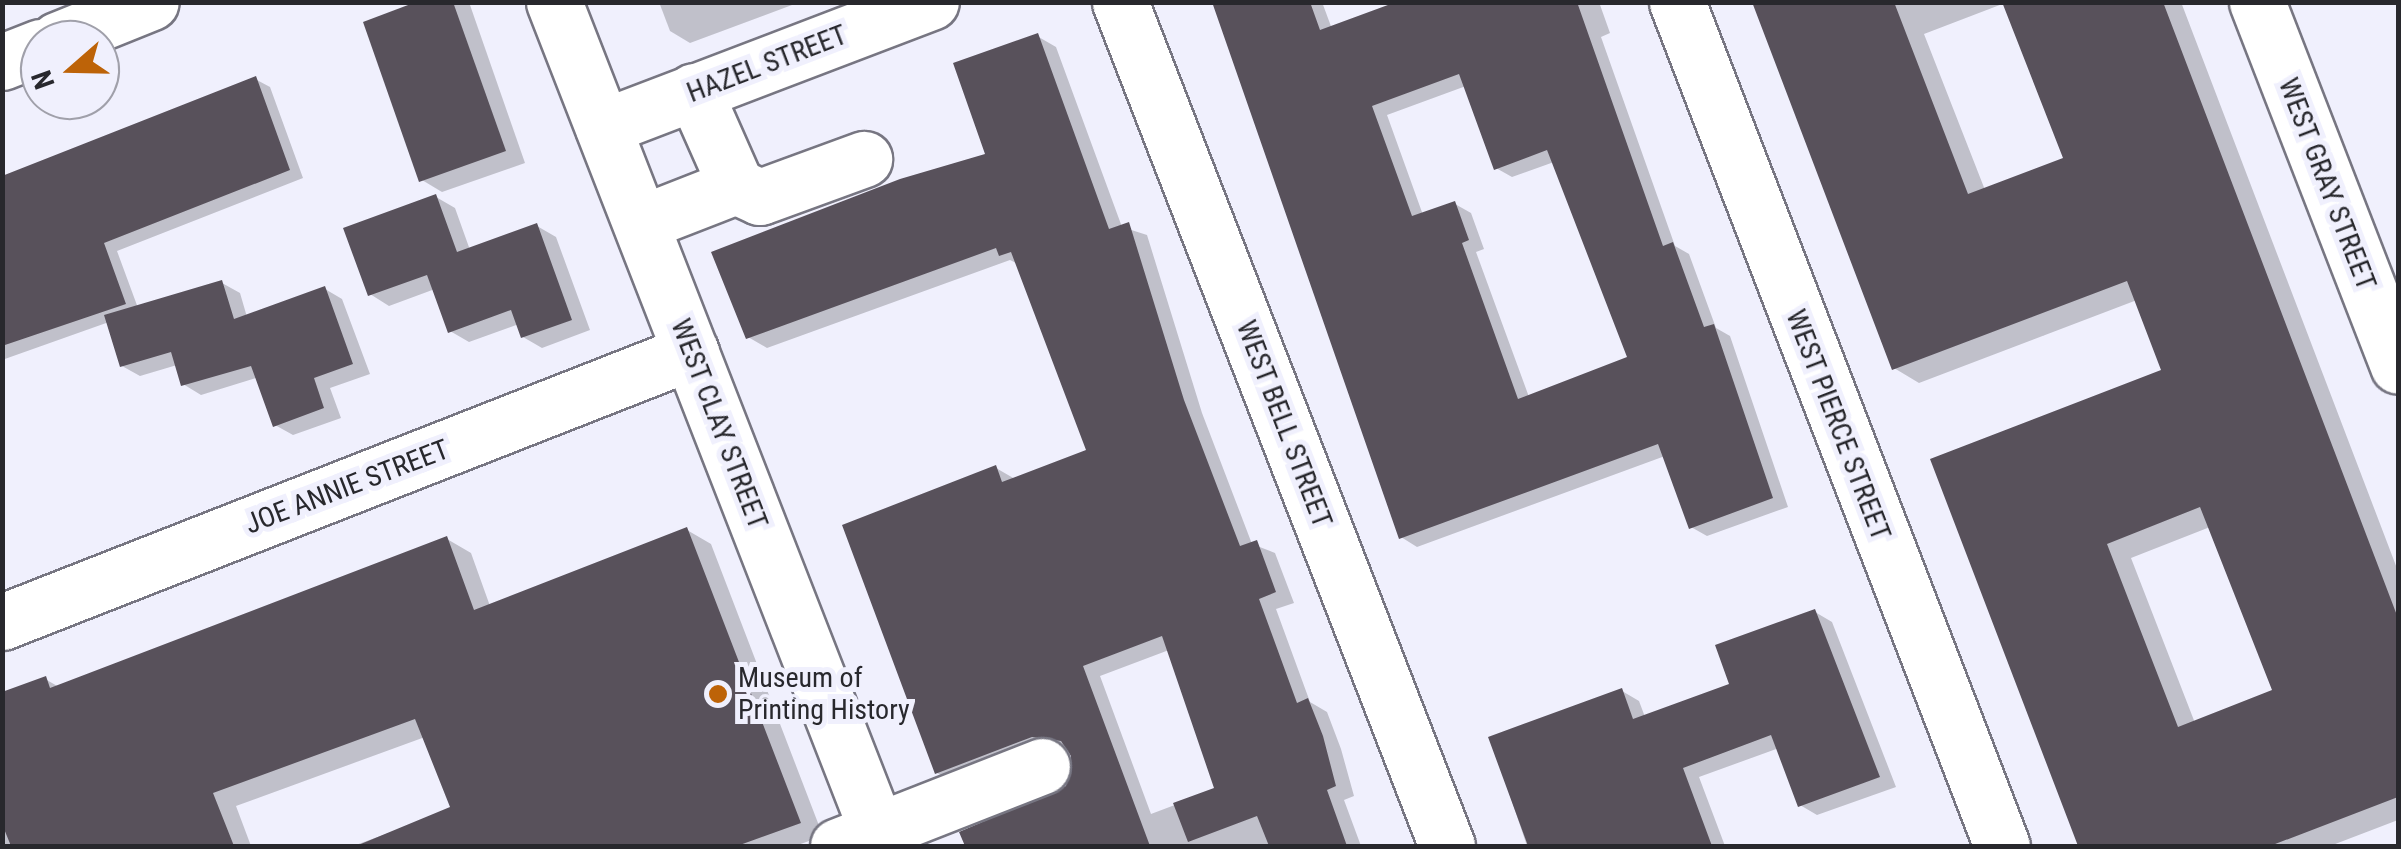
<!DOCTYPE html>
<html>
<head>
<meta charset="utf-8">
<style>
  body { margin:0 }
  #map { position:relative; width:2401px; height:849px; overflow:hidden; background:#f0f0fd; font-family:"Roboto Condensed",sans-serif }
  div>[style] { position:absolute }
  .shadow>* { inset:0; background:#0003 }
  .building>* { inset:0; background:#58515b }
  .roads { filter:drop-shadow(2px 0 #777682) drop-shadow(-2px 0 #777682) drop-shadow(0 2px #777682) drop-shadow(0 -2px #777682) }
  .minor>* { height:55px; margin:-27.5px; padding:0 27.5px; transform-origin:27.5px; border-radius:27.5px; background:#fff }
  .major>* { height:55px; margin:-27.5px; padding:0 27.5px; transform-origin:27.5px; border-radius:27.5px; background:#fff }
  .dots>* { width:28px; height:28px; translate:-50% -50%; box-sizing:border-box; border:5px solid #f0f0fd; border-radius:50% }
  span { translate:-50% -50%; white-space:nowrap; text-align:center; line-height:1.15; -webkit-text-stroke:10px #f0f0fd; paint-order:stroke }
  .street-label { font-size:28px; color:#28282d }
  .poi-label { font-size:28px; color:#28282d }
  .left { translate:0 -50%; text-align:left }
  .frame { position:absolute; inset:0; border:5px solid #28282d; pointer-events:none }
  .north { position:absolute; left:20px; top:20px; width:100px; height:100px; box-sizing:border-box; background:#f0f0fd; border:2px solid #a0a0aa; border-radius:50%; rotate:250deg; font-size:28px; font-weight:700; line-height:40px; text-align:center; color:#28282d }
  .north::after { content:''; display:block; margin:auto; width:35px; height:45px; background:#bd6308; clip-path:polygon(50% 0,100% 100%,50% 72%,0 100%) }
</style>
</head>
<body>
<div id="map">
  <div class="shadow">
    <div style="clip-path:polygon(424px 2px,470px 5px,525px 163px,442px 192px,422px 180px)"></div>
    <div style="clip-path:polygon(659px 2px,800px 2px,690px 43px,670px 31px)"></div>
    <div style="clip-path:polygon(evenodd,1214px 2px,1322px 2px,1332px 29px,1403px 2px,1599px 2px,1610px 33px,1601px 37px,1675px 246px,1689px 254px,1716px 328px,1730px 336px,1788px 507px,1707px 536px,1691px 527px,1665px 456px,1417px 547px,1401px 537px,1214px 2px,1466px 86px,1496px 168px,1512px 177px,1554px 162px,1630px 359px,1529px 397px,1476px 252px,1484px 249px,1471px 213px,1455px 204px,1423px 215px,1387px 115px,1466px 86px)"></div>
    <div style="clip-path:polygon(evenodd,1754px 2px,2181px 2px,2398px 571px,2398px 820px,2330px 846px,2081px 846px,1933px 460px,2164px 372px,2137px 300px,1919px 383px,1894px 368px,1754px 2px,2005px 3px,2066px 159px,1985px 190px,1924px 34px,2005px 3px,1754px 2px,2210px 527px,2275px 692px,2195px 723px,2131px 558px,2210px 527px)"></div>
    <div style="clip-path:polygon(evenodd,1037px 36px,1056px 47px,1122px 227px,1147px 235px,1202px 413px,1252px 544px,1275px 553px,1294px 603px,1276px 609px,1310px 702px,1327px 712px,1341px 749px,1354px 796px,1344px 800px,1361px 846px,967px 846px,962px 833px,1056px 797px,1075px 772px,1069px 749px,1052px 746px,956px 783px,937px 773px,996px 468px,1015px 479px,1089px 452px,1018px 264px,1010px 260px,767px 348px,748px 337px,989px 156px,1037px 36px,1169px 650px,1217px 789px,1151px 814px,1100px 676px,1169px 650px)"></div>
    <div style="clip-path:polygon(255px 79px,270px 87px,303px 178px,117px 251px,138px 308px,222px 283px,240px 293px,247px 317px,325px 289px,342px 299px,370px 374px,330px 388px,341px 418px,293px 435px,275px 425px,256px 378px,201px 395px,183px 384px,177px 365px,140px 376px,122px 366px,109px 322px,2px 360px,2px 178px)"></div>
    <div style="clip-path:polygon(436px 197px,455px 208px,470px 250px,537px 226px,556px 237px,590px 330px,542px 348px,523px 337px,519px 324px,469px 342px,450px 331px,435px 289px,389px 306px,370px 294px)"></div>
    <div style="clip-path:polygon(687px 530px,711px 544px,823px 836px,795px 846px,353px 846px,454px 809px,425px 737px,236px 806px,251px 846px,2px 846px,2px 695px,45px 679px,59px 687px,447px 539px,471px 553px,490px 606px)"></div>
    <div style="clip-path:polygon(1815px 612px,1832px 622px,1896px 787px,1817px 815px,1800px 805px,1779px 748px,1699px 777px,1725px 846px,1527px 846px,1491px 739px,1622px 691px,1639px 701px,1645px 717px,1732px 685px)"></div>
  </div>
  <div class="building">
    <div style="clip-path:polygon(416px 2px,453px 2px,506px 151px,419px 182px,363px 22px)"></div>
    <div style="clip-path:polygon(evenodd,1212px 2px,1310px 2px,1320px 30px,1396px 2px,1577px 2px,1663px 246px,1673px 242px,1704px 327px,1714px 324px,1773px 498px,1689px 529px,1658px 444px,1399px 539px,1212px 2px,1459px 74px,1494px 170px,1547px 150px,1627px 357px,1518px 399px,1462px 243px,1469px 240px,1455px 201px,1412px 216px,1372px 106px,1459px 74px)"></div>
    <div style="clip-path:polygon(evenodd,1752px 2px,1894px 2px,1968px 194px,2063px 158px,2002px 2px,2163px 2px,2398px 618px,2398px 797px,2270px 846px,2078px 846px,1930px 459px,2161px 370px,2127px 281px,1892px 370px,1752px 2px,2200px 507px,2272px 690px,2178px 727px,2107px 544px,2200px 507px)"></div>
    <div style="clip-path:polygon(1038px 33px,1109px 229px,1129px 222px,1184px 400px,1240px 546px,1257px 540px,1276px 592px,1259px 599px,1297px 703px,1308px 698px,1323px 736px,1336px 786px,1327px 790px,1347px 846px,1269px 846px,1257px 816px,1188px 842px,1173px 803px,1214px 788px,1162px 636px,1083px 666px,1150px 846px,965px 846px,959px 832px,1066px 786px,1071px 756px,1061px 741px,1032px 737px,935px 774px,842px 525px,996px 465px,1002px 482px,1086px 450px,1011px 252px,999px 256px,996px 248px,746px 339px,711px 252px,900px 179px,985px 154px,953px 63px)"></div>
    <div style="clip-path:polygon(256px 76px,290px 170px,104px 243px,126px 304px,2px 346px,2px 176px)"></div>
    <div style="clip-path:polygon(436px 194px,457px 252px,537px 223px,572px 320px,521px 338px,511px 310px,448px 333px,427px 275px,368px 296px,343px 228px)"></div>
    <div style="clip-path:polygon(222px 280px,234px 319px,325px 286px,353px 364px,314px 378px,324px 408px,273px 427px,251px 366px,181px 386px,171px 352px,120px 367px,104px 315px)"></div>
    <div style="clip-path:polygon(687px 527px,801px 823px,737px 846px,356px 846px,450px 807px,415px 719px,213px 793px,234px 846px,11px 846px,2px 824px,2px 692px,46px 676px,50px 688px,447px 536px,474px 610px)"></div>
    <div style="clip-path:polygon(1815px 609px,1880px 777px,1798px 807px,1771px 735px,1683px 768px,1712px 846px,1528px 846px,1488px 737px,1622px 688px,1633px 719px,1729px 684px,1715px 645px)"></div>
  </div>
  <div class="roads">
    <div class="minor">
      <div style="left:554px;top:2px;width:906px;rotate:68.7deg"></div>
      <div style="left:1120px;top:2px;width:905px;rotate:68.82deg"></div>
      <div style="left:1677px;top:2px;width:904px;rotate:68.94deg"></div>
      <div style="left:57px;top:40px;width:101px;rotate:-22deg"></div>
      <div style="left:2px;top:62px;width:41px;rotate:-21.5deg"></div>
      <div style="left:694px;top:91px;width:104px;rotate:66.1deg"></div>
      <div style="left:603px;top:127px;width:351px;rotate:-20.9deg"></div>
      <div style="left:641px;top:223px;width:102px;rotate:-21.3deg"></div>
      <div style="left:736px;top:186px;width:26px;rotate:25deg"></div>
      <div style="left:760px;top:197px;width:111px;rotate:-20.1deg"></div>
      <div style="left:2px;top:622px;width:740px;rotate:-21.4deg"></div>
      <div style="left:838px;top:846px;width:219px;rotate:-21.4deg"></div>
    </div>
    <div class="major">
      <div style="left:2257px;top:2px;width:390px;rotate:68.8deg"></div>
    </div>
  </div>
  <div class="dots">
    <div style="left:718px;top:694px;background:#bd6308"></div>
  </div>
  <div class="street-label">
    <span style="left:767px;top:64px;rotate:-21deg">HAZEL STREET</span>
    <span style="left:2327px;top:184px;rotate:69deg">WEST GRAY STREET</span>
    <span style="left:719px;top:424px;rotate:69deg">WEST CLAY STREET</span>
    <span style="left:1284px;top:424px;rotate:69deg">WEST BELL STREET</span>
    <span style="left:1838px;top:425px;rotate:69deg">WEST PIERCE STREET</span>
    <span style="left:347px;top:487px;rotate:-21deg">JOE ANNIE STREET</span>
  </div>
  <div class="poi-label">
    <span class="left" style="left:738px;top:694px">Museum of<br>Printing History</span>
  </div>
  <div class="frame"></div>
  <div class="north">N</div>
</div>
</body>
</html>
